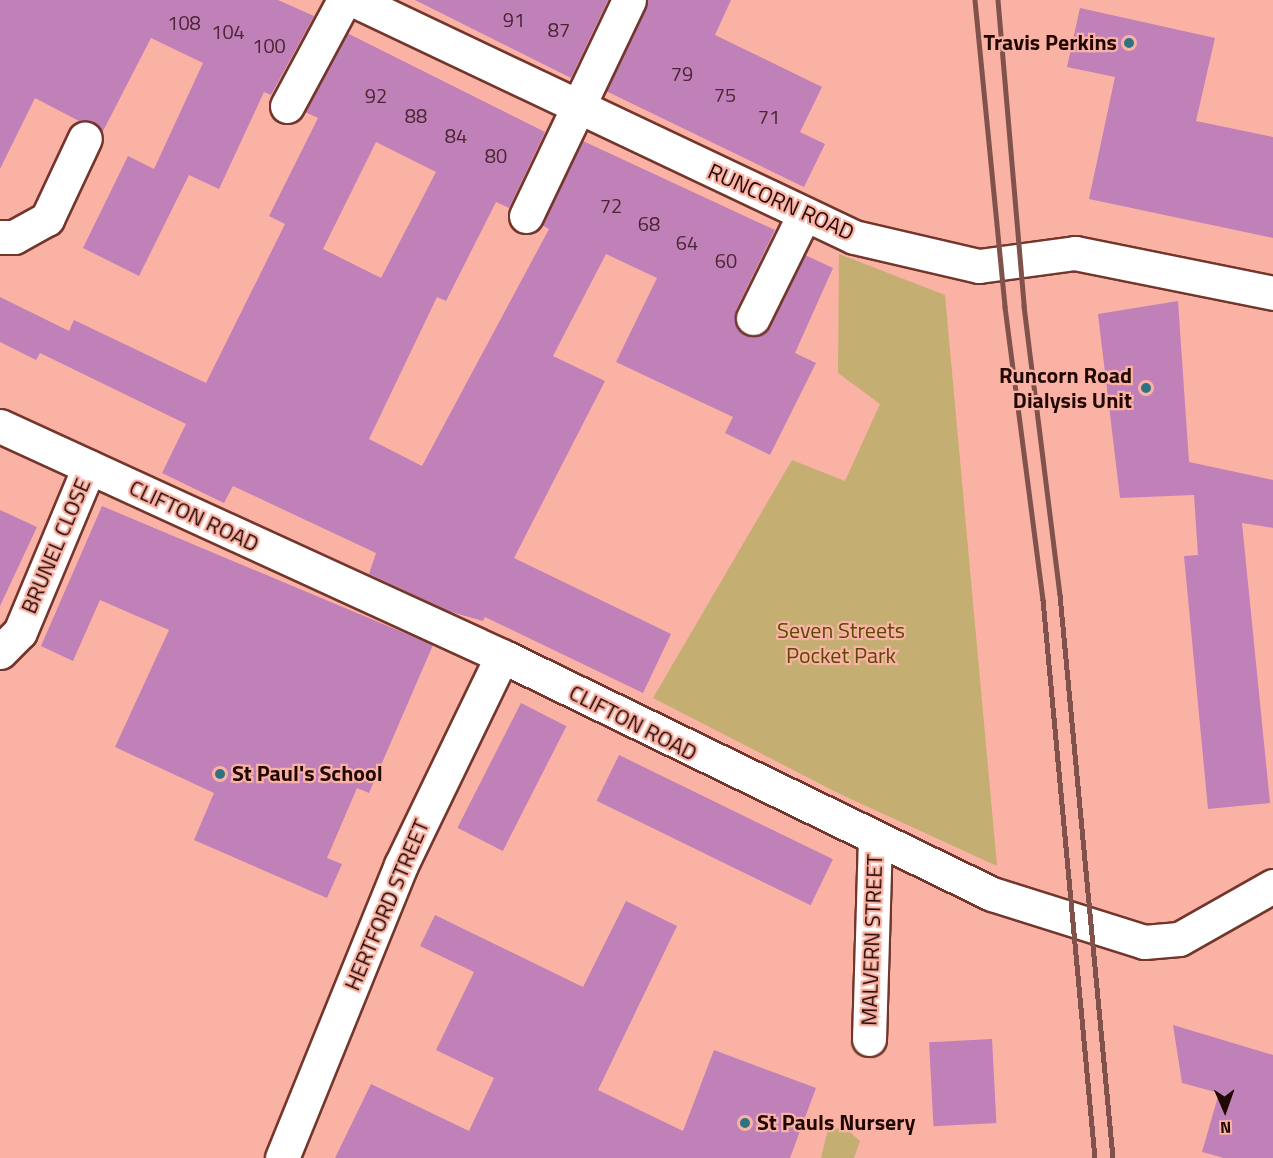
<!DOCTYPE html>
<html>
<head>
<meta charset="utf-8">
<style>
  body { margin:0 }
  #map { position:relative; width:1273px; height:1158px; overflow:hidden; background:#fab2a4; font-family:"Titillium Web",sans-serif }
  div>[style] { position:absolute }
  .green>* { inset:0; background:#c4ae71 }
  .building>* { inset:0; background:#c080b8; transform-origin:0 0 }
  .roads { filter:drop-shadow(2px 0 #73362c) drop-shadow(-2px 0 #73362c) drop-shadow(0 2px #73362c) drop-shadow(0 -2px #73362c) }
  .minor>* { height:33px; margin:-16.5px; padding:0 16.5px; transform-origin:16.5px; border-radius:16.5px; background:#fff }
  .rail>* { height:4.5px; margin:-2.25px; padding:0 2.25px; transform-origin:2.25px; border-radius:2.25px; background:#80524b }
  .dots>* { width:16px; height:16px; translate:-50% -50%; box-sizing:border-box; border:3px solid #fab2a4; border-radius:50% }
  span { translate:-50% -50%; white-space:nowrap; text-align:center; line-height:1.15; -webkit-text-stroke:4.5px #fab2a4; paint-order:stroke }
  .number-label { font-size:20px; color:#492632 }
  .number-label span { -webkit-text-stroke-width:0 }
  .poi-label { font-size:22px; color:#210805; font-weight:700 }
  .right { translate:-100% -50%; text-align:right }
  .left { translate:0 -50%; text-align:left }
  .street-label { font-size:22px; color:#210805 }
  .park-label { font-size:22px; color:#5b4802 }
  .north { position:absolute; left:1195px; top:1080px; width:60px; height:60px; -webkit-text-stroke:4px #fab2a4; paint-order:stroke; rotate:178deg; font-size:16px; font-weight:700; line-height:24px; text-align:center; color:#210805 }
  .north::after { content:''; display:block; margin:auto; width:21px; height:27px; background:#210805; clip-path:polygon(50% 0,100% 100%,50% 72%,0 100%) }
</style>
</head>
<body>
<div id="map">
  <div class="green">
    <div style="clip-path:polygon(839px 254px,945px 295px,997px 866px,842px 795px,653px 698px,792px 460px,845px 481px,880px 404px,838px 373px)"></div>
    <div style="clip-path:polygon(845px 1128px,860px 1141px,854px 1158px,821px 1158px,828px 1129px)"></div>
  </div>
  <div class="building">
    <div style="clip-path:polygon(0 0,278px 0,314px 16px,271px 95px,264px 92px,219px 189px,189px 175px,139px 276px,83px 248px,128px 156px,154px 169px,203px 63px,151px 38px,102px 133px,93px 121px,79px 121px,35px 98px,0 169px)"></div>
    <div style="clip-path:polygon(415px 0,608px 0,571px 78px)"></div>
    <div style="clip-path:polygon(647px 0,731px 0,715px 35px,822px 87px,800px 132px,825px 144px,804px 187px,606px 91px)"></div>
    <div style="clip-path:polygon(1080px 8px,1215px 38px,1196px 121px,1273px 137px,1273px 238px,1089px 199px,1115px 77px,1067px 67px)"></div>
    <div style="clip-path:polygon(evenodd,347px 33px,545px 132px,509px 208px,496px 202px,446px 301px,437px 297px,369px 439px,422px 466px,549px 229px,542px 225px,583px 141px,775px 230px,736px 310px,737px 328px,744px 334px,755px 337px,769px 327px,805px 255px,833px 268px,795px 353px,816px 363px,770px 455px,725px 433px,733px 417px,616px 362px,657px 278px,606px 254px,553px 356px,605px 381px,514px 558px,671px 634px,643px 693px,485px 617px,483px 621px,448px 611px,369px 574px,376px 553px,233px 486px,224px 503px,162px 473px,186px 424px,40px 353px,36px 360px,0 342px,0 297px,69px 331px,74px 320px,206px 383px,285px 224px,269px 216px,318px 118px,305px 112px,347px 33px,376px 142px,436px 172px,381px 278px,323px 249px,376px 142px)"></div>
    <div style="clip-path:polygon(1178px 301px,1189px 462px,1273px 480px,1273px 528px,1242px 523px,1270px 803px,1208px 809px,1184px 556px,1198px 555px,1194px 495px,1120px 498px,1098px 314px)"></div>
    <div style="clip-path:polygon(102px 506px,433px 645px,369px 793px,357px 788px,327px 858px,342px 864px,327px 898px,194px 840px,214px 793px,115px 747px,169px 630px,100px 600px,73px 661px,41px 646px)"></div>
    <div style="clip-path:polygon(0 510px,37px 527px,0 606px)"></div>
    <div style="left:521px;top:703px;width:51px;height:140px;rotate:27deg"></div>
    <div style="left:619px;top:755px;width:238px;height:51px;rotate:26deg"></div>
    <div style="clip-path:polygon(626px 901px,677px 926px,598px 1090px,683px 1131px,714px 1050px,816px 1088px,790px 1158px,335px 1158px,371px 1084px,469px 1131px,494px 1078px,436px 1050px,474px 972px,420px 946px,435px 915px,583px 987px)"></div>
    <div style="clip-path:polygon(1173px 1025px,1273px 1055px,1273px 1158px,1224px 1158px,1202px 1152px,1219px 1093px,1182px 1083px)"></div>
    <div style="left:992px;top:1039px;width:84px;height:63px;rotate:87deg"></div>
  </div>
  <div class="roads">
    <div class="minor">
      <div style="left:354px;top:0;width:553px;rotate:25.36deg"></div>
      <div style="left:854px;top:237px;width:128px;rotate:13.1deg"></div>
      <div style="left:979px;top:266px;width:97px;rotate:-7.7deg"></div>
      <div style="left:1075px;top:253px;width:202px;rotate:11.4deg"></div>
      <div style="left:287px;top:106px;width:120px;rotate:-61.7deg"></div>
      <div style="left:526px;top:216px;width:239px;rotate:-64.5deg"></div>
      <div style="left:0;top:237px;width:14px"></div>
      <div style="left:14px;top:237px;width:38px;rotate:-29deg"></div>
      <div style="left:47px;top:219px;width:89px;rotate:-64.9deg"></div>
      <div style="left:753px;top:318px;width:113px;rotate:-63.7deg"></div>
      <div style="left:0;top:426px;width:552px;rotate:24.62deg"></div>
      <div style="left:502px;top:656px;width:545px;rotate:25.91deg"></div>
      <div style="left:992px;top:894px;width:159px;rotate:17.5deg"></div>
      <div style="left:1144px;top:942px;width:35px;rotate:-5deg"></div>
      <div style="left:1179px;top:939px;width:108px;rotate:-29.4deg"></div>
      <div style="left:0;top:652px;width:28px;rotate:-45deg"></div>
      <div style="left:20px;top:632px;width:179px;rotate:-67.3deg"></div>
      <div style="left:869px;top:1039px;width:197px;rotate:-88.3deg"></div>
      <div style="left:282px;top:1158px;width:316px;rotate:-67.9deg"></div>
      <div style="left:401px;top:865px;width:232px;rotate:-64.2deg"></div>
    </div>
  </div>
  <div class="rail">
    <div style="left:975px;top:0;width:308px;rotate:84.4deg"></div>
    <div style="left:1005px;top:307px;width:295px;rotate:82.6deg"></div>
    <div style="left:1043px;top:600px;width:560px;rotate:84.68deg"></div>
    <div style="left:998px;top:0;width:307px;rotate:85.1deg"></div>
    <div style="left:1024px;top:306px;width:291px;rotate:82.9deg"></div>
    <div style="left:1060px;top:595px;width:565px;rotate:84.62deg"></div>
  </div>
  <div class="dots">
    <div style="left:1129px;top:43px;background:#2d7480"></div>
    <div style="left:1146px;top:388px;background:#2d7480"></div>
    <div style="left:220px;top:774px;background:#2d7480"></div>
    <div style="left:745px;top:1123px;background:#2d7480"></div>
  </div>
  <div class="number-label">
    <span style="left:514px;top:19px">91</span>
    <span style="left:184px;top:22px">108</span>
    <span style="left:559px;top:29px">87</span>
    <span style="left:228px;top:31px">104</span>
    <span style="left:269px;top:45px">100</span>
    <span style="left:682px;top:73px">79</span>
    <span style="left:725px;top:94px">75</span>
    <span style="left:376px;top:95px">92</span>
    <span style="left:416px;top:115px">88</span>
    <span style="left:769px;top:116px">71</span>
    <span style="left:456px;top:135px">84</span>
    <span style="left:496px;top:155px">80</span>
    <span style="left:611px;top:205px">72</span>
    <span style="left:649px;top:223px">68</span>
    <span style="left:687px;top:242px">64</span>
    <span style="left:726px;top:260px">60</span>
  </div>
  <div class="poi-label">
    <span class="right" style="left:1117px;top:43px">Travis Perkins</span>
    <span class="right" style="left:1132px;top:388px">Runcorn Road<br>Dialysis Unit</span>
    <span class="left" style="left:232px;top:774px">St Paul's School</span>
    <span class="left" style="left:757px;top:1123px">St Pauls Nursery</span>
  </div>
  <div class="street-label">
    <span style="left:781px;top:202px;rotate:24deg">RUNCORN ROAD</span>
    <span style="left:194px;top:516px;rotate:25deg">CLIFTON ROAD</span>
    <span style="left:56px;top:546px;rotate:-67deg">BRUNEL CLOSE</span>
    <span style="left:633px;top:723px;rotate:27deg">CLIFTON ROAD</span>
    <span style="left:387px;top:905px;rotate:-67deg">HERTFORD STREET</span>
    <span style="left:872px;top:940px;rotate:-88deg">MALVERN STREET</span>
  </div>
  <div class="park-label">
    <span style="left:841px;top:643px">Seven Streets<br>Pocket Park</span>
  </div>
  <div class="north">N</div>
</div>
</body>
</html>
